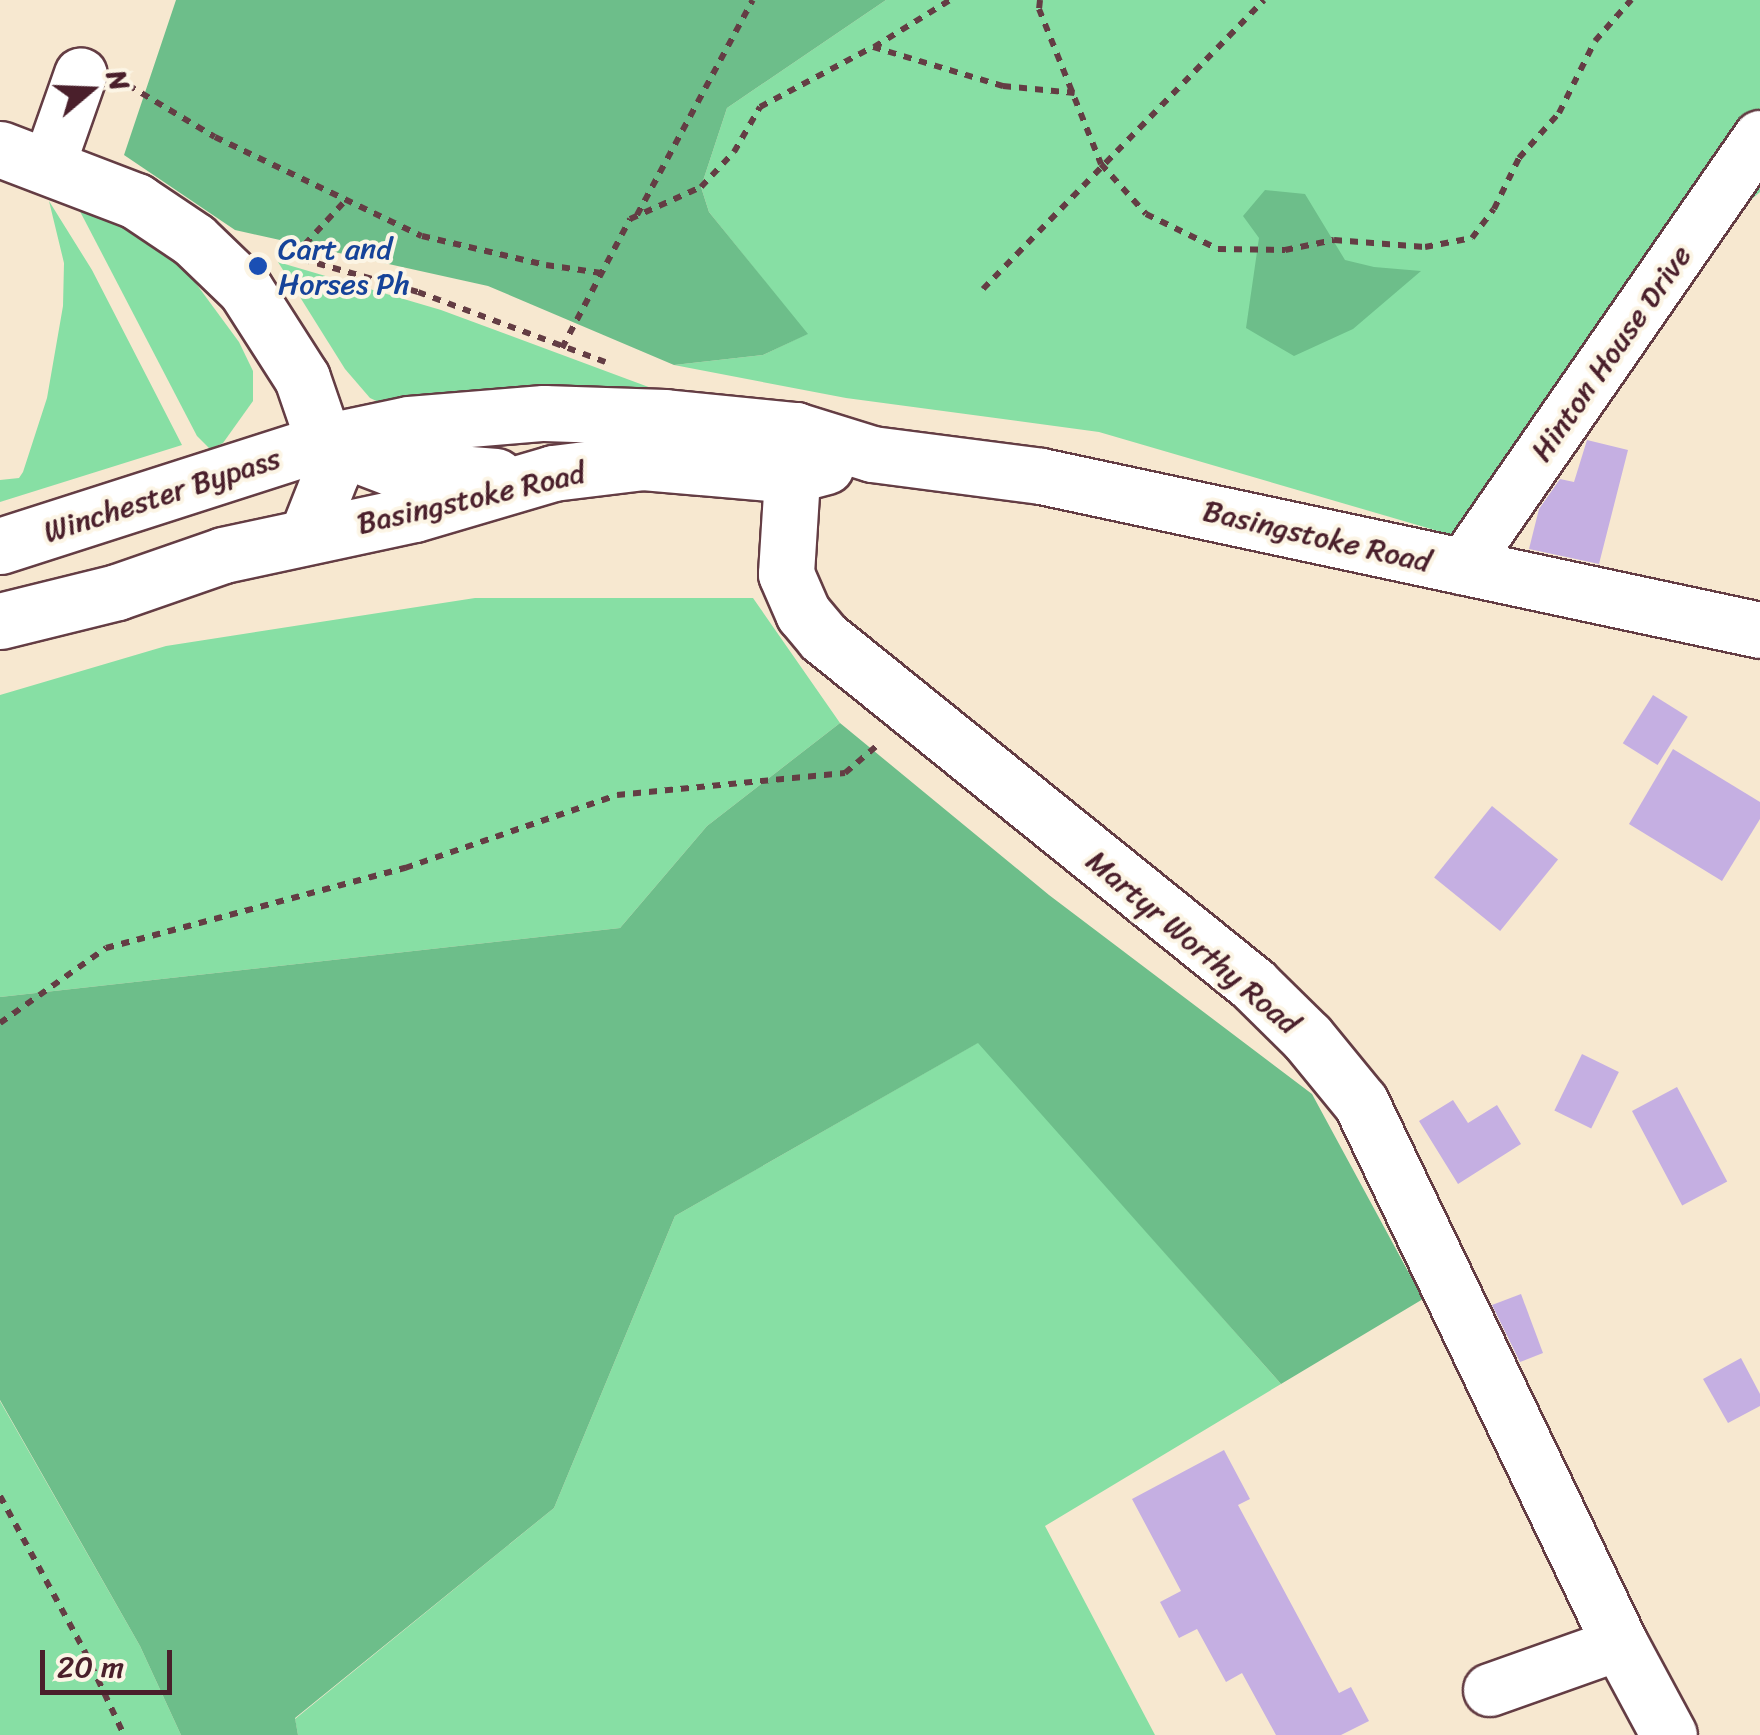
<!DOCTYPE html>
<html>
<head>
<meta charset="utf-8">
<style>
  body { margin:0 }
  #map { position:relative; width:1760px; height:1735px; overflow:hidden; background:#f7e8d0; font-family:Sriracha,sans-serif }
  div>[style] { position:absolute }
  .green>* { inset:0; background:#87dfa4 }
  .forest>* { inset:0; background:#6dbe8a }
  .building>* { inset:0; background:#c5afe2; transform-origin:0 0 }
  .path>* { height:6px; margin-top:-3px; transform-origin:0; background:repeating-linear-gradient(90deg,#643d44 0 8px,transparent 0 16px) }
  .roads { filter:drop-shadow(2px 0 #643d44) drop-shadow(-2px 0 #643d44) drop-shadow(0 2px #643d44) drop-shadow(0 -2px #643d44) }
  .minor>* { height:52px; margin:-26px; padding:0 26px; transform-origin:26px; border-radius:26px; background:#fff }
  .major>* { height:55px; margin:-27.5px; padding:0 27.5px; transform-origin:27.5px; border-radius:27.5px; background:#fff }
  .dots>* { width:28px; height:28px; translate:-50% -50%; box-sizing:border-box; border:5px solid #fcf5e5; border-radius:50% }
  span { translate:-50% -50%; white-space:nowrap; text-align:center; line-height:1.15; -webkit-text-stroke:8px #fcf5e5; paint-order:stroke }
  .transit-label { font-size:30px; color:#164399 }
  .left { translate:0 -50%; text-align:left }
  .street-label { font-size:30px; color:#4a1f2b }
  .north { position:absolute; left:40px; top:40px; width:100px; height:100px; -webkit-text-stroke:8px #fcf5e5; paint-order:stroke; rotate:71deg; font-size:28px; font-weight:700; line-height:40px; text-align:center; color:#4a1f2b }
  .north::after { content:''; display:block; margin:auto; width:35px; height:45px; background:#4a1f2b; clip-path:polygon(50% 0,100% 100%,50% 72%,0 100%) }
  .scale { position:absolute; left:40px; top:1650px; width:132px; height:45px; box-sizing:border-box; border:5px solid #4a1f2b; border-top:0; padding-left:12px; font-size:30px; line-height:35px; white-space:nowrap; color:#4a1f2b; -webkit-text-stroke:8px #fcf5e5; paint-order:stroke }
</style>
</head>
<body>
<div id="map">
  <div class="green">
    <div style="clip-path:polygon(886px 0,1760px 0,1760px 192px,1692px 251px,1479px 543px,1099px 432px,846px 398px,674px 365px,763px 355px,807px 334px,709px 212px,701px 187px,727px 108px)"></div>
    <div style="clip-path:polygon(72px 196px,154px 245px,189px 274px,239px 342px,253px 371px,253px 401px,223px 443px,210px 449px,197px 436px)"></div>
    <div style="clip-path:polygon(49px 201px,92px 270px,182px 445px,0 502px,0 480px,19px 478px,23px 472px,47px 398px,63px 306px,64px 263px)"></div>
    <div style="clip-path:polygon(278px 262px,441px 310px,662px 392px,398px 411px,370px 398px,345px 369px)"></div>
    <div style="clip-path:polygon(475px 598px,753px 598px,840px 723px,707px 826px,620px 928px,0 997px,0 695px,166px 646px)"></div>
    <div style="clip-path:polygon(979px 1042px,1281px 1384px,1045px 1526px,1155px 1735px,298px 1735px,295px 1719px,554px 1508px,675px 1216px)"></div>
    <div style="clip-path:polygon(0 1401px,140px 1646px,181px 1735px,0 1735px)"></div>
  </div>
  <div class="forest">
    <div style="clip-path:polygon(176px 0,886px 0,727px 108px,701px 187px,709px 212px,808px 334px,763px 355px,674px 365px,488px 286px,235px 230px,124px 155px)"></div>
    <div style="clip-path:polygon(1265px 190px,1305px 194px,1345px 260px,1374px 267px,1421px 271px,1353px 329px,1294px 356px,1246px 328px,1259px 238px,1243px 216px)"></div>
    <div style="clip-path:polygon(840px 723px,1049px 895px,1312px 1094px,1423px 1299px,1281px 1384px,978px 1043px,675px 1216px,554px 1508px,295px 1718px,298px 1735px,181px 1735px,140px 1646px,0 1400px,0 997px,620px 928px,707px 826px)"></div>
  </div>
  <div class="building">
    <div style="clip-path:polygon(1587px 440px,1628px 450px,1599px 564px,1529px 549px,1539px 509px,1560px 479px,1574px 482px)"></div>
    <div style="left:1653px;top:695px;width:41px;height:57px;rotate:32deg"></div>
    <div style="clip-path:polygon(1673px 749px,1760px 802px,1760px 819px,1722px 881px,1629px 824px)"></div>
    <div style="left:1492px;top:806px;width:85px;height:92px;rotate:39deg"></div>
    <div style="left:1582px;top:1054px;width:41px;height:63px;rotate:26deg"></div>
    <div style="left:1677px;top:1087px;width:107px;height:51px;rotate:62deg"></div>
    <div style="clip-path:polygon(1453px 1100px,1468px 1123px,1497px 1105px,1521px 1144px,1458px 1184px,1419px 1121px)"></div>
    <div style="clip-path:polygon(1521px 1294px,1543px 1353px,1520px 1362px,1492px 1305px)"></div>
    <div style="clip-path:polygon(1741px 1358px,1760px 1394px,1760px 1406px,1728px 1423px,1703px 1379px)"></div>
    <div style="clip-path:polygon(1224px 1450px,1250px 1499px,1238px 1505px,1339px 1693px,1351px 1687px,1369px 1721px,1341px 1735px,1276px 1735px,1242px 1673px,1226px 1682px,1197px 1629px,1179px 1638px,1160px 1602px,1181px 1591px,1132px 1499px)"></div>
  </div>
  <div class="path">
    <div style="left:1040px;top:0;width:9px;rotate:96deg"></div>
    <div style="left:1039px;top:9px;width:167px;rotate:68.2deg"></div>
    <div style="left:1101px;top:164px;width:67px;rotate:48deg"></div>
    <div style="left:1146px;top:214px;width:80px;rotate:25.9deg"></div>
    <div style="left:1218px;top:249px;width:67px;rotate:0.9deg"></div>
    <div style="left:1285px;top:250px;width:50px;rotate:-11.5deg"></div>
    <div style="left:1334px;top:240px;width:91px;rotate:4.4deg"></div>
    <div style="left:1425px;top:247px;width:48px;rotate:-10.8deg"></div>
    <div style="left:1472px;top:238px;width:36px;rotate:-53deg"></div>
    <div style="left:1494px;top:209px;width:57px;rotate:-63.9deg"></div>
    <div style="left:1519px;top:158px;width:60px;rotate:-48.4deg"></div>
    <div style="left:1559px;top:113px;width:80px;rotate:-63.4deg"></div>
    <div style="left:1595px;top:41px;width:55px;rotate:-48.7deg"></div>
    <div style="left:874px;top:47px;width:89px;rotate:-31.7deg"></div>
    <div style="left:128px;top:85px;width:101px;rotate:30.9deg"></div>
    <div style="left:215px;top:137px;width:229px;rotate:25.6deg"></div>
    <div style="left:422px;top:236px;width:127px;rotate:13.2deg"></div>
    <div style="left:546px;top:265px;width:56px;rotate:8.3deg"></div>
    <div style="left:637px;top:215px;width:244px;rotate:-61.7deg"></div>
    <div style="left:278px;top:247px;width:27px;rotate:27deg"></div>
    <div style="left:302px;top:259px;width:121px;rotate:15.9deg"></div>
    <div style="left:418px;top:292px;width:200px;rotate:20.5deg"></div>
    <div style="left:294px;top:256px;width:74px;rotate:-47.2deg"></div>
    <div style="left:983px;top:289px;width:403px;rotate:-45.8deg"></div>
    <div style="left:562px;top:348px;width:146px;rotate:-62.2deg"></div>
    <div style="left:630px;top:219px;width:78px;rotate:-24.3deg"></div>
    <div style="left:701px;top:187px;width:48px;rotate:-46.7deg"></div>
    <div style="left:734px;top:152px;width:52px;rotate:-60deg"></div>
    <div style="left:760px;top:107px;width:128px;rotate:-28deg"></div>
    <div style="left:873px;top:47px;width:136px;rotate:16.7deg"></div>
    <div style="left:1003px;top:86px;width:72px;rotate:5.6deg"></div>
    <div style="left:0;top:1023px;width:130px;rotate:-35.3deg"></div>
    <div style="left:106px;top:948px;width:310px;rotate:-15deg"></div>
    <div style="left:405px;top:868px;width:224px;rotate:-19deg"></div>
    <div style="left:617px;top:795px;width:229px;rotate:-5.5deg"></div>
    <div style="left:845px;top:773px;width:46px;rotate:-40.6deg"></div>
    <div style="left:0;top:1496px;width:175px;rotate:61.4deg"></div>
    <div style="left:84px;top:1650px;width:94px;rotate:64.8deg"></div>
  </div>
  <div class="roads">
    <div class="minor">
      <div style="left:49px;top:165px;width:96px;rotate:-70.6deg"></div>
      <div style="left:1462px;top:568px;width:524px;rotate:-55.34deg"></div>
      <div style="left:1490px;top:1690px;width:138px;rotate:-19.5deg"></div>
    </div>
    <div class="major">
      <div style="left:0;top:149px;width:146px;rotate:20.9deg"></div>
      <div style="left:136px;top:201px;width:70px;rotate:33.9deg"></div>
      <div style="left:194px;top:240px;width:71px;rotate:43.9deg"></div>
      <div style="left:245px;top:289px;width:106px;rotate:57.4deg"></div>
      <div style="left:302px;top:378px;width:68px;rotate:71deg"></div>
      <div style="left:324px;top:442px;width:33px;rotate:78deg"></div>
      <div style="left:331px;top:474px;width:66px;rotate:111.5deg"></div>
      <div style="left:795px;top:430px;width:144px;rotate:93.6deg"></div>
      <div style="left:786px;top:574px;width:43px;rotate:66.4deg"></div>
      <div style="left:803px;top:613px;width:31px;rotate:50deg"></div>
      <div style="left:823px;top:637px;width:553px;rotate:38.9deg"></div>
      <div style="left:1253px;top:984px;width:76px;rotate:44.5deg"></div>
      <div style="left:1307px;top:1037px;width:85px;rotate:50.7deg"></div>
      <div style="left:1361px;top:1103px;width:600px;rotate:64.42deg"></div>
      <div style="left:1620px;top:1644px;width:103px;rotate:61.7deg"></div>
      <div style="left:324px;top:442px;width:73px;rotate:20.9deg"></div>
      <div style="left:392px;top:468px;width:104px;rotate:4.4deg"></div>
      <div style="left:0;top:546px;width:340px;rotate:-17.8deg"></div>
      <div style="left:324px;top:442px;width:87px;rotate:-12deg"></div>
      <div style="left:409px;top:424px;width:135px;rotate:-4.7deg"></div>
      <div style="left:544px;top:413px;width:121px;rotate:1.9deg"></div>
      <div style="left:665px;top:417px;width:131px;rotate:5.7deg"></div>
      <div style="left:795px;top:430px;width:81px;rotate:17.3deg"></div>
      <div style="left:872px;top:454px;width:170px;rotate:7.4deg"></div>
      <div style="left:1041px;top:476px;width:735px;rotate:12.09deg"></div>
      <div style="left:0;top:621px;width:121px;rotate:-13.9deg"></div>
      <div style="left:117px;top:592px;width:112px;rotate:-19.2deg"></div>
      <div style="left:223px;top:555px;width:195px;rotate:-12.1deg"></div>
      <div style="left:414px;top:514px;width:145px;rotate:-16.4deg"></div>
      <div style="left:553px;top:473px;width:91px;rotate:-7deg"></div>
      <div style="left:643px;top:462px;width:151px;rotate:5deg"></div>
      <div style="left:793px;top:475px;width:34px;rotate:-15deg"></div>
    </div>
  </div>
  <div class="dots">
    <div style="left:258px;top:266px;background:#1a4fb4"></div>
  </div>
  <div class="transit-label">
    <span class="left" style="left:278px;top:266px">Cart and<br>Horses Ph</span>
  </div>
  <div class="street-label">
    <span style="left:1611px;top:353px;rotate:-55deg">Hinton House Drive</span>
    <span style="left:162px;top:495px;rotate:-18deg">Winchester Bypass</span>
    <span style="left:471px;top:498px;rotate:-13deg">Basingstoke Road</span>
    <span style="left:1317px;top:536px;rotate:13deg">Basingstoke Road</span>
    <span style="left:1193px;top:942px;rotate:40deg">Martyr Worthy Road</span>
  </div>
  <div class="north">N</div>
  <div class="scale">20 m</div>
</div>
</body>
</html>
